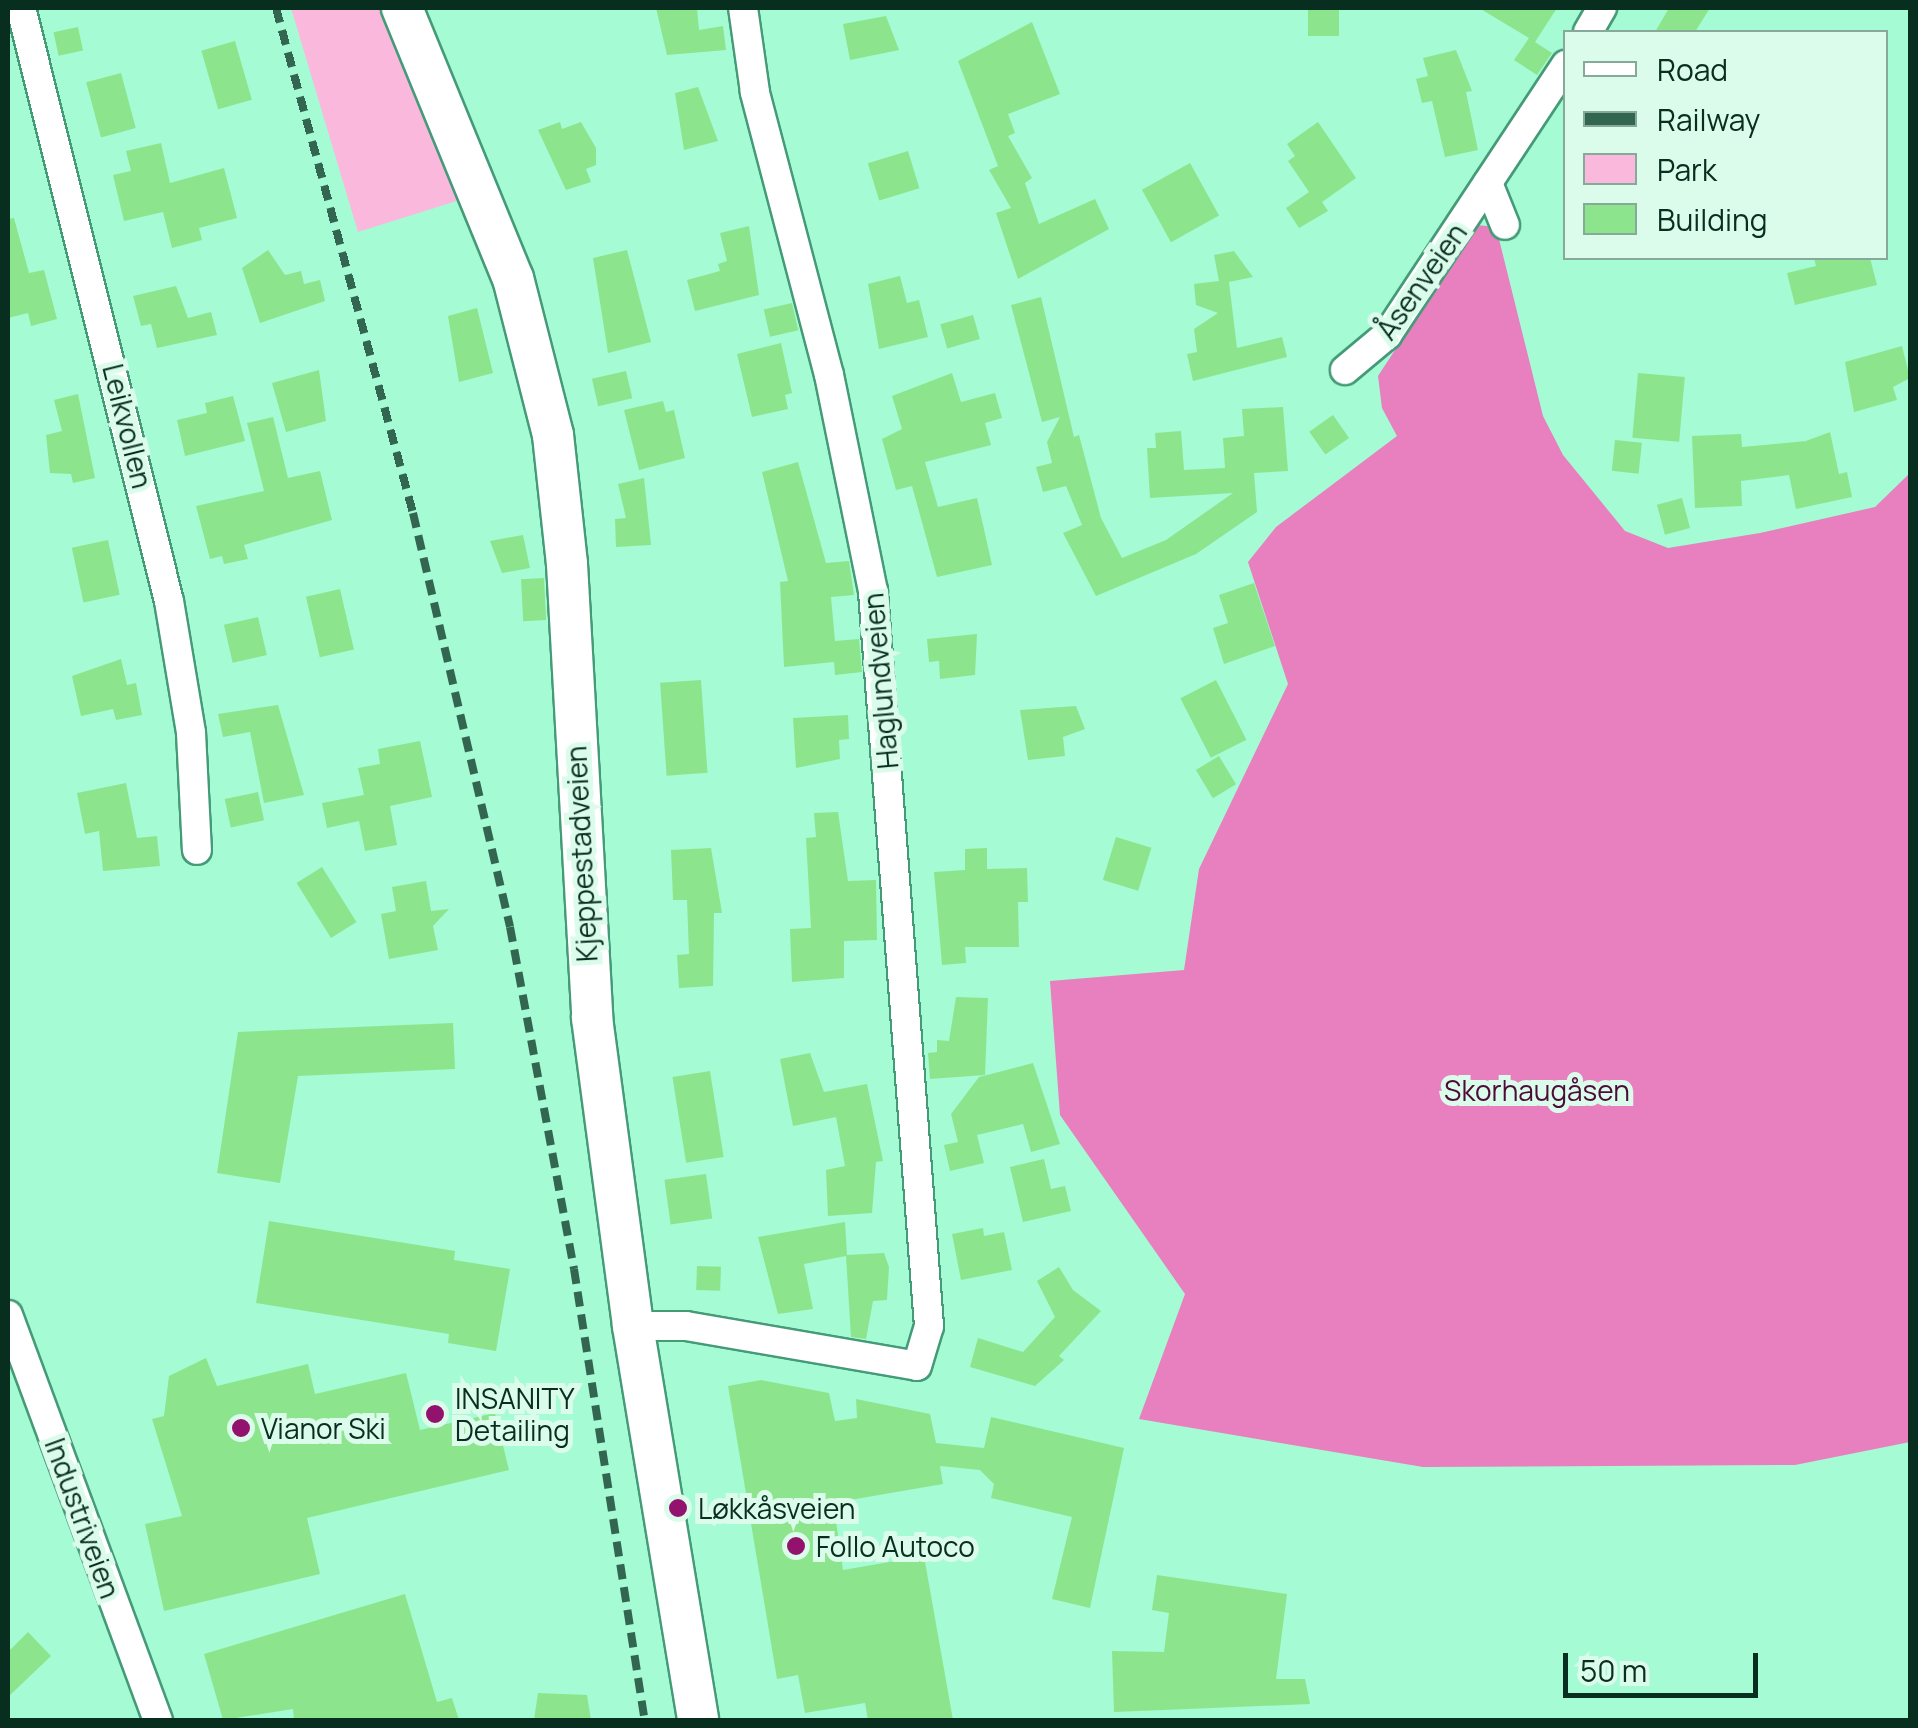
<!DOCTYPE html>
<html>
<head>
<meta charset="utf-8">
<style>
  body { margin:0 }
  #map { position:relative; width:1918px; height:1728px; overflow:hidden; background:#a5fbd4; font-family:Manrope,sans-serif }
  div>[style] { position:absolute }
  .green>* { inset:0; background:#fbb8dd }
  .forest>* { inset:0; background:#e87fbe }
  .building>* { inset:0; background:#8ce58d; transform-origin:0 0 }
  .roads { filter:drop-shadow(2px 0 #459a78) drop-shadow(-2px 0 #459a78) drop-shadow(0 2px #459a78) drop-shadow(0 -2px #459a78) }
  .street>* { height:28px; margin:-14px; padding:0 14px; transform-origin:14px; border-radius:14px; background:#fff }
  .secondary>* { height:40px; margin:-20px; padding:0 20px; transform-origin:20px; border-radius:20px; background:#fff }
  .rail>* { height:8px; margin-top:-4px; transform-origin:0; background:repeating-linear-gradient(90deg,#336651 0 15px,transparent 0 23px) }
  .dots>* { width:28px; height:28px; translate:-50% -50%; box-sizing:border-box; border:5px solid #dbfbeb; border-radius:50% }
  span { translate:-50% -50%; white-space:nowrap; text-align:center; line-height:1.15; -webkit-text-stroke:10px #dbfbeb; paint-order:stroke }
  .street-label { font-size:28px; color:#082e20 }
  .park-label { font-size:28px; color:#4d0c38 }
  .poi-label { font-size:28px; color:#082e20 }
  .left { translate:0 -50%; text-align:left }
  .frame { position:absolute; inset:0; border:10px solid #082e20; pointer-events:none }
  .legend { position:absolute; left:1563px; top:30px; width:325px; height:230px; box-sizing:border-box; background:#dbfbeb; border:2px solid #87a99a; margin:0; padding:12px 18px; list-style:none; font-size:30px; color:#082e20 }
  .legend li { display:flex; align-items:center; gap:20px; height:50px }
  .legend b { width:50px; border:2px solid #87a99a }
  .scale { position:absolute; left:1563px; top:1653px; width:195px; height:45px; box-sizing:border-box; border:5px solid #082e20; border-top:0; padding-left:12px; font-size:30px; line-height:35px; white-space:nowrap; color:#082e20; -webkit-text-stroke:8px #dbfbeb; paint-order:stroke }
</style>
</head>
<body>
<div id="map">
  <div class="green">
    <div style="clip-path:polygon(291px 8px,402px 8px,482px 193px,358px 232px)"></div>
  </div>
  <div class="forest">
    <div style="clip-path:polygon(1477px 225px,1496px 227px,1543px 416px,1563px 455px,1625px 531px,1668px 548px,1760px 533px,1875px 507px,1910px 473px,1910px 1442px,1795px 1465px,1423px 1467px,1139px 1419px,1185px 1294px,1060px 1115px,1050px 981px,1184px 970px,1199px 869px,1288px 684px,1248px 562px,1276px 527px,1397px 436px,1382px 408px,1378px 376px)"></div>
  </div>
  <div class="building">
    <div style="clip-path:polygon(656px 8px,697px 8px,699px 30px,723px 26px,726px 50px,667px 55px)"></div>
    <div style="left:1308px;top:8px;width:31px;height:28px"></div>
    <div style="clip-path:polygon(1479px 8px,1557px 8px,1535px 42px,1552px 53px,1537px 75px,1514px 60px,1529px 38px)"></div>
    <div style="clip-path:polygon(1669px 8px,1710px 8px,1695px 32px,1655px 32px)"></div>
    <div style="clip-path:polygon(886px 16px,899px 50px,850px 60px,843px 24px)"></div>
    <div style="clip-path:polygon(1032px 22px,1060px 94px,1008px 114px,1015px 133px,1008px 136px,1032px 178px,1025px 183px,1039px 224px,1095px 199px,1109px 229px,1018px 279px,996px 213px,1011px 208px,989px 170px,998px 166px,958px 61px)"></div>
    <div style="left:78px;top:27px;width:24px;height:25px;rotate:78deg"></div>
    <div style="left:235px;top:41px;width:61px;height:35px;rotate:74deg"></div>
    <div style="clip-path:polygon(1456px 50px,1472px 91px,1466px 92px,1478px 150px,1445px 157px,1432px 101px,1422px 103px,1416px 79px,1428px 76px,1423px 58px)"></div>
    <div style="left:121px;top:73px;width:57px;height:36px;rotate:75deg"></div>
    <div style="clip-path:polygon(698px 87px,718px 141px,684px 150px,675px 93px)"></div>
    <div style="clip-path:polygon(560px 122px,562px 129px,581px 122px,596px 148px,596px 165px,586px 169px,591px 182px,566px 190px,538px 130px)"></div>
    <div style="clip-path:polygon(1318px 122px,1356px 178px,1322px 202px,1328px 211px,1299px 228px,1286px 208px,1309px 192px,1288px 161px,1295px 156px,1287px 144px)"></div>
    <div style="clip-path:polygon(161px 143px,170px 183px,224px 168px,237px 218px,199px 228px,202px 240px,172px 248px,163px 212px,124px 221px,113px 175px,131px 171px,126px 151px)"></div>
    <div style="left:908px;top:151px;width:39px;height:42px;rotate:73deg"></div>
    <div style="left:1190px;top:163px;width:60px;height:55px;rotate:61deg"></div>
    <div style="clip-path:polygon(14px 218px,29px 273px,44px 270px,57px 319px,31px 326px,28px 313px,8px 318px,8px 219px)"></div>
    <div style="clip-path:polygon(749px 226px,759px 295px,695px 311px,687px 280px,720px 271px,718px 264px,727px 261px,720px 233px)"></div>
    <div style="clip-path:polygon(268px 250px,285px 275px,301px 271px,304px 284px,320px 280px,325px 301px,260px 323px,242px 268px)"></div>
    <div style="clip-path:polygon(627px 250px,651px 342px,608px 353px,593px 258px)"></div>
    <div style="clip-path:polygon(1234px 251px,1253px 277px,1229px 282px,1237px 348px,1282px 337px,1287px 357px,1193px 381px,1187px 354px,1197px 352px,1194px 329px,1218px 313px,1196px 305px,1194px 284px,1219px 281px,1214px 255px)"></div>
    <div style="clip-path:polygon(1814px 258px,1870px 258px,1877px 285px,1795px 305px,1787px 273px,1816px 266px)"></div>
    <div style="clip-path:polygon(900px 276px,907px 303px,919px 300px,928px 337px,879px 349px,868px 284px)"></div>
    <div style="clip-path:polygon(176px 286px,188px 318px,211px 312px,217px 335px,157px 348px,151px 324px,141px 326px,133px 296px)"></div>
    <div style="clip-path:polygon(1041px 297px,1074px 437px,1079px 435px,1101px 518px,1122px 558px,1166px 540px,1233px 493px,1150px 498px,1147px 448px,1156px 448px,1155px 433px,1181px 431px,1184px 470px,1225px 468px,1223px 438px,1244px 436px,1242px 409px,1283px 407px,1288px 471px,1254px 473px,1257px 512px,1196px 554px,1096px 596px,1063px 533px,1082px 525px,1066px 486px,1043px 492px,1036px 467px,1052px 463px,1047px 442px,1060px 417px,1042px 422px,1011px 305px)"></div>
    <div style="left:792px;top:303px;width:28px;height:29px;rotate:77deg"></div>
    <div style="clip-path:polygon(477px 308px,493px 373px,459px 382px,448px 316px)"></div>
    <div style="left:973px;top:315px;width:25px;height:34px;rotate:74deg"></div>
    <div style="clip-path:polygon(781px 343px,792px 393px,785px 395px,788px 409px,752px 417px,737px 354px)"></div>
    <div style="clip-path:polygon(1902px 346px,1910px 378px,1893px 387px,1897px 400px,1854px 412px,1845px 362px)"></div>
    <div style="clip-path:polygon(319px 370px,326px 421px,286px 432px,272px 383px)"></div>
    <div style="left:626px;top:371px;width:28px;height:35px;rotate:77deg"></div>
    <div style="clip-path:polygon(952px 373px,961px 402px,995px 393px,1002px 418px,985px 423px,991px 445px,925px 462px,938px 507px,977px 498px,992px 565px,937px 577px,912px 486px,896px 490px,882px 439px,902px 429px,892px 396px)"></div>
    <div style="left:1638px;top:373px;width:47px;height:65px;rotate:5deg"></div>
    <div style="clip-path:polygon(78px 394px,95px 478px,73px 483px,71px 474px,50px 473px,46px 435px,62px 431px,54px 400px)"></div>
    <div style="clip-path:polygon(233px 396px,245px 441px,185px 456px,177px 420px,207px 413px,205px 403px)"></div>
    <div style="clip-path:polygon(663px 401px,666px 412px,674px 410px,685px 458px,639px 470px,624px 410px)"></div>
    <div style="left:1333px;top:415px;width:28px;height:29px;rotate:55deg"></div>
    <div style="clip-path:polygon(273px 417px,288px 478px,320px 471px,332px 520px,244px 545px,248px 559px,224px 564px,222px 556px,210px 559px,196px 506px,264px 491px,247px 423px)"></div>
    <div style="clip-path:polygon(1830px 432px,1839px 474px,1847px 472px,1852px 497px,1796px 509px,1789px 475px,1741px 481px,1742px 506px,1695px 508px,1692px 436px,1741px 434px,1742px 447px,1806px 441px)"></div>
    <div style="left:1615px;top:440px;width:27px;height:31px;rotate:6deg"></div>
    <div style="clip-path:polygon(798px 462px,826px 563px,849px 561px,854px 595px,831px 597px,835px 641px,859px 639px,862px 672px,835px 675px,834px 662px,784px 667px,780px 582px,788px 581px,762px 472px)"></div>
    <div style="clip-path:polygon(644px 478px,651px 545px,616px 547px,615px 519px,626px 518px,618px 484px)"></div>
    <div style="left:1682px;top:498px;width:31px;height:26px;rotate:75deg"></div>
    <div style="clip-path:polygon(523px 535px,530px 568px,502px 573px,490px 541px)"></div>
    <div style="left:108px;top:540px;width:56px;height:37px;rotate:78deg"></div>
    <div style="left:544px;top:578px;width:42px;height:23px;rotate:87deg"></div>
    <div style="clip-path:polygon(1254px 583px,1275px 646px,1224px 664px,1213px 628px,1228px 623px,1219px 595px)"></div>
    <div style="left:340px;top:589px;width:62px;height:35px;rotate:77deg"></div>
    <div style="left:258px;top:617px;width:39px;height:35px;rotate:77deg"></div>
    <div style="clip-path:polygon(977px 634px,975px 675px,940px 679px,939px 661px,929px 662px,927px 639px)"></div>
    <div style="clip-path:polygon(121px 659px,127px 685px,136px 683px,142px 715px,116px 720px,113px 709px,81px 716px,72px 676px)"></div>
    <div style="left:701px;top:680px;width:93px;height:41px;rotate:86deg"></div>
    <div style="left:1216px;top:680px;width:67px;height:40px;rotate:63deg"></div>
    <div style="clip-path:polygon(278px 705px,304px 795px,264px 803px,250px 732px,223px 737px,218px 714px)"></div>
    <div style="clip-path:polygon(1076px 706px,1085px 729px,1063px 737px,1065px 756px,1028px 760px,1020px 710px)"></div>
    <div style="clip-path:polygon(848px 715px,849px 739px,839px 740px,840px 759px,796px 768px,793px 718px)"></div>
    <div style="clip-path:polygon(420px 741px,432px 797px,390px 806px,397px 845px,365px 851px,359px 821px,327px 828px,322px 803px,364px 795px,358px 768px,380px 764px,378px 749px)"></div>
    <div style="left:1219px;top:756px;width:33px;height:27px;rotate:59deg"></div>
    <div style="clip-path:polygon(126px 783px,137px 838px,157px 836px,160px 866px,103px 871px,99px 831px,85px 834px,77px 793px)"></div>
    <div style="left:258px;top:792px;width:29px;height:34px;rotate:78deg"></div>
    <div style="clip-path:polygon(838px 812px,848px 881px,876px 880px,877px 940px,844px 941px,844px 978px,792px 982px,790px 929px,811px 928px,806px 838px,816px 837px,814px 813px)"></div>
    <div style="left:1116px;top:837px;width:37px;height:45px;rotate:17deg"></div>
    <div style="clip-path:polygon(711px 848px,722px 913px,714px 913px,713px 986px,679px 988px,677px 955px,689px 954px,687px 900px,673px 900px,671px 850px)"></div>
    <div style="clip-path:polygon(987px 848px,987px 869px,1027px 868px,1028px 902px,1018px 902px,1019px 947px,965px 947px,966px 963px,942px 965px,934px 872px,965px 870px,965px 849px)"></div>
    <div style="left:322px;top:867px;width:65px;height:30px;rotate:58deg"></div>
    <div style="clip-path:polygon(426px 881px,431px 911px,449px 909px,433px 926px,438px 950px,389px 959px,381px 914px,396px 911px,392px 887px)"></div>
    <div style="clip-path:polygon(956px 997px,988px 998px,985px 1075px,930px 1079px,928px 1053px,937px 1052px,937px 1040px,949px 1041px)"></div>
    <div style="clip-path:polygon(453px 1023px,455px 1069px,298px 1076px,280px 1183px,217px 1173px,238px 1032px)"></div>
    <div style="clip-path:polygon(810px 1053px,824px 1092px,867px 1084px,883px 1161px,876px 1162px,872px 1213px,828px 1216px,826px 1170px,845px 1166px,836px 1117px,793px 1126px,780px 1059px)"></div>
    <div style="clip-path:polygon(1033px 1063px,1060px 1144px,1031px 1152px,1023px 1124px,977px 1135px,984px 1163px,950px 1171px,944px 1145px,958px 1142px,951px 1114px,979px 1077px)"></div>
    <div style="left:710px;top:1071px;width:87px;height:38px;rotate:81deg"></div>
    <div style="clip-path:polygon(1044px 1159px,1051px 1189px,1065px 1186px,1071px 1211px,1023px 1222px,1010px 1167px)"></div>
    <div style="left:706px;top:1174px;width:45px;height:42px;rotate:82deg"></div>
    <div style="clip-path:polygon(269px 1221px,455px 1251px,454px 1260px,510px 1269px,496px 1351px,448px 1343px,449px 1334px,256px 1303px)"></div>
    <div style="clip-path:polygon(845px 1222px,847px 1255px,884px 1253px,889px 1267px,887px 1300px,873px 1301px,866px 1339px,851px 1337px,846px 1256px,804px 1264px,813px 1309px,778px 1314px,758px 1237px)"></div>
    <div style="clip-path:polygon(983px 1228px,984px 1236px,1004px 1232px,1012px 1270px,961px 1280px,952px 1234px)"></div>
    <div style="left:697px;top:1266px;width:24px;height:24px;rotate:2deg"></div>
    <div style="clip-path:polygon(1059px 1267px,1073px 1290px,1101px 1311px,1059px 1356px,1064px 1360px,1035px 1386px,970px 1367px,978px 1338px,1023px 1352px,1055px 1317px,1037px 1281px)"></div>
    <div style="clip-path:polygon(206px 1358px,217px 1386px,308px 1364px,315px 1394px,406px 1373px,420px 1430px,495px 1413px,509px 1470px,307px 1518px,320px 1574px,164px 1611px,145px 1524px,182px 1516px,152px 1419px,164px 1416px,169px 1376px)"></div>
    <div style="clip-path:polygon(761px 1380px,829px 1393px,835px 1421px,857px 1418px,856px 1399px,930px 1414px,936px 1443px,984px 1448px,991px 1417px,1124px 1448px,1090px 1608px,1052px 1599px,1072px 1517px,991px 1498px,994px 1484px,980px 1470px,940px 1466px,943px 1484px,844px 1501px,847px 1519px,836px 1521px,843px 1570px,924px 1556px,953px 1720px,868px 1720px,865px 1703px,805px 1713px,798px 1675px,777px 1679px,728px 1386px)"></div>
    <div style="clip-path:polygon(1157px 1575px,1287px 1594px,1276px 1679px,1305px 1679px,1310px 1704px,1114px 1712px,1112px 1651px,1164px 1652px,1169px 1613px,1152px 1610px)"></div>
    <div style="clip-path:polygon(405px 1594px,437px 1702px,452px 1698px,459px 1720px,294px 1720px,293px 1709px,223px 1720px,204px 1654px)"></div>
    <div style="clip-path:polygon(28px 1632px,51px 1656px,8px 1697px,8px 1652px)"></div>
    <div style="clip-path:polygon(538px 1693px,587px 1695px,591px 1720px,534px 1720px)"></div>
  </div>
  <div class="roads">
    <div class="street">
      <div style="left:21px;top:8px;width:611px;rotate:75.99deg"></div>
      <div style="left:169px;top:601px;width:134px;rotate:80.5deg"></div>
      <div style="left:191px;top:733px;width:117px;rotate:87.1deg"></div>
      <div style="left:1588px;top:32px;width:28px;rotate:-60deg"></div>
      <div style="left:1488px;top:183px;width:45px;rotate:68deg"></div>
      <div style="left:1345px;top:370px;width:55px;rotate:-39.8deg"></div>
      <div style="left:1387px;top:335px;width:324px;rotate:-56.5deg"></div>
      <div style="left:8px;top:1315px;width:432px;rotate:69.7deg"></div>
      <div style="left:633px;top:1326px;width:53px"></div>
      <div style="left:686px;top:1326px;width:234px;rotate:9.8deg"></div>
      <div style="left:917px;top:1366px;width:42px;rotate:-73.3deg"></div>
      <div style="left:929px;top:1326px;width:737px;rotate:-94.36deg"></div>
      <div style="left:873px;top:591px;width:220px;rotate:-101.5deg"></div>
      <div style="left:829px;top:375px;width:293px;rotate:-104.7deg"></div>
      <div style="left:755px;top:92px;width:85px;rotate:-98.1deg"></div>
    </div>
    <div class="secondary">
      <div style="left:402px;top:8px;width:292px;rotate:67.7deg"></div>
      <div style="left:513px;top:278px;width:162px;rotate:75.7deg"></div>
      <div style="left:553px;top:435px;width:130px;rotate:83.8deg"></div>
      <div style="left:567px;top:564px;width:455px;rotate:86.8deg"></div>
      <div style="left:592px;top:1018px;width:311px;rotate:82.4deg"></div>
      <div style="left:633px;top:1326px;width:399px;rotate:80.6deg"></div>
    </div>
  </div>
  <div class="rail">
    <div style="left:276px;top:8px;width:523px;rotate:74.82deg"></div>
    <div style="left:413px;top:513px;width:425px;rotate:76.8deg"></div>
    <div style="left:510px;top:927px;width:348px;rotate:79.4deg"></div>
    <div style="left:574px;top:1269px;width:457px;rotate:81.1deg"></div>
  </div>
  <div class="dots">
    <div style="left:435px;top:1414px;background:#93126d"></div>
    <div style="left:241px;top:1428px;background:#93126d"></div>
    <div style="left:678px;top:1508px;background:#93126d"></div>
    <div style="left:796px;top:1546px;background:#93126d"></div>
  </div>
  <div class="street-label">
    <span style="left:1421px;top:281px;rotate:-55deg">Åsenveien</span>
    <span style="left:128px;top:426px;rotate:76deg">Leikvollen</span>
    <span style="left:880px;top:681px;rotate:-95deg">Haglundveien</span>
    <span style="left:581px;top:854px;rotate:-93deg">Kjeppestadveien</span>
    <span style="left:83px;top:1518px;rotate:70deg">Industriveien</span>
  </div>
  <div class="park-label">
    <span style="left:1537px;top:1090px">Skorhaugåsen</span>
  </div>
  <div class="poi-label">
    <span class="left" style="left:455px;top:1414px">INSANITY<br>Detailing</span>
    <span class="left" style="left:261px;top:1428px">Vianor Ski</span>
    <span class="left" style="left:698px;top:1508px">Løkkåsveien</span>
    <span class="left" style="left:816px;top:1546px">Follo Autoco</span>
  </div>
  <div class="frame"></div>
  <ul class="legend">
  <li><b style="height:12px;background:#fff"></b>Road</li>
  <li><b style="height:12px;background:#336651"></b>Railway</li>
  <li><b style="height:28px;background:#fbb8dd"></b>Park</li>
  <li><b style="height:28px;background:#8ce58d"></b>Building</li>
  </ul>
  <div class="scale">50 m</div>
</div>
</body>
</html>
